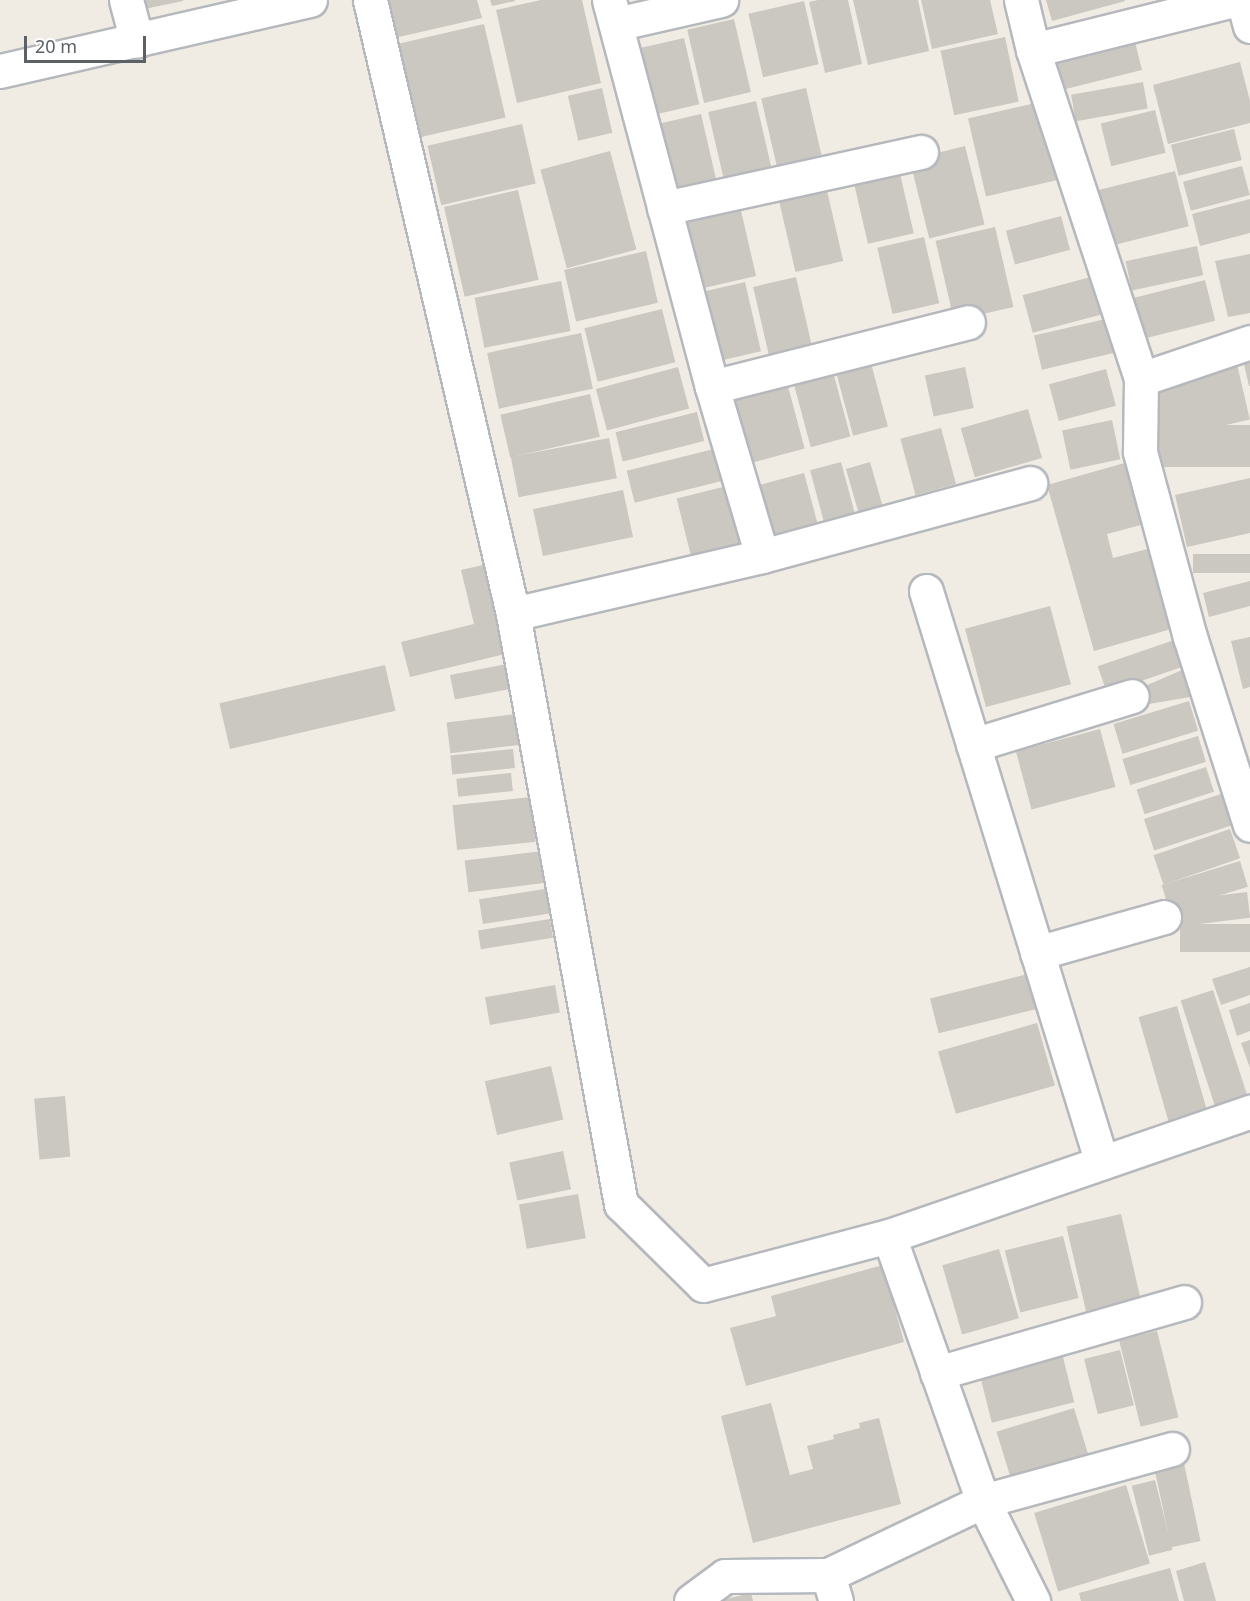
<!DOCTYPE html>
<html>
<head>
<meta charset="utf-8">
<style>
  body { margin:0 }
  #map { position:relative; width:1250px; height:1601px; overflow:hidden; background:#f0ece4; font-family:"Noto Sans",sans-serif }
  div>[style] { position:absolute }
  .building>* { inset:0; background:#cbc7c1; transform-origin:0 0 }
  .roads { filter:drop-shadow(2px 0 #b5b8bc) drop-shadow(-2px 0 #b5b8bc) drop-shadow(0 2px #b5b8bc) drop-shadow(0 -2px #b5b8bc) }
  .minor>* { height:33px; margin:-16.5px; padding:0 16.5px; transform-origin:16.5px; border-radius:16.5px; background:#fff }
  span { translate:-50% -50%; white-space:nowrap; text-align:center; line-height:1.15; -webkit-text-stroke:4.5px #fff; paint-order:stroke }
  .scale { position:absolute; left:24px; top:36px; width:122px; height:27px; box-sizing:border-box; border:3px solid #5c6166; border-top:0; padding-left:8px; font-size:18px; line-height:21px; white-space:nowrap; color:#5c6166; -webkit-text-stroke:4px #fff; paint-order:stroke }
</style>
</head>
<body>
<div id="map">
  <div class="building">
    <div style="clip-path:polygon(128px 0,183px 0,183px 1px,130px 12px)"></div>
    <div style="clip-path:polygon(381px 0,477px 0,482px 18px,390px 39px)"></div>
    <div style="clip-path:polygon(490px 0,515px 0,515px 1px,492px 6px)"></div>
    <div style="clip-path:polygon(541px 0,582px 0,601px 83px,517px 103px,496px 10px)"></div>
    <div style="clip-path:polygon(818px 0,848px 0,862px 64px,825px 73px,809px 2px)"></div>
    <div style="clip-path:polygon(853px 0,918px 0,929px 51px,868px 65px)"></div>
    <div style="clip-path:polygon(921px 0,990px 0,998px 34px,932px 49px)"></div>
    <div style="clip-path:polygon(1046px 0,1125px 0,1125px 1px,1052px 21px)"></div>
    <div style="left:804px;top:1px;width:65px;height:57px;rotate:77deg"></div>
    <div style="left:734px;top:19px;width:75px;height:48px;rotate:77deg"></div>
    <div style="left:484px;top:24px;width:96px;height:90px;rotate:77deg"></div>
    <div style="left:1133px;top:34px;width:37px;height:94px;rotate:76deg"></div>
    <div style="left:1005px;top:37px;width:66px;height:66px;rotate:78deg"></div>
    <div style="left:684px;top:38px;width:68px;height:55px;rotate:77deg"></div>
    <div style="clip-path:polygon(1240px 62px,1250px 101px,1250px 123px,1168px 144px,1153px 85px)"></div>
    <div style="left:1143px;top:82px;width:27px;height:73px;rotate:80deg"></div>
    <div style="left:602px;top:88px;width:46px;height:35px;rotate:77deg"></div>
    <div style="left:806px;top:88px;width:74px;height:46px;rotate:77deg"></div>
    <div style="left:756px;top:101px;width:78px;height:49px;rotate:77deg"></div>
    <div style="left:1044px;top:101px;width:80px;height:78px;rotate:77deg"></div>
    <div style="left:1155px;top:110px;width:44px;height:56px;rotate:76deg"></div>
    <div style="left:701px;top:114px;width:79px;height:51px;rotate:77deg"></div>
    <div style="left:522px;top:124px;width:61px;height:97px;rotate:77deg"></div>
    <div style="left:1234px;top:129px;width:32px;height:65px;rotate:76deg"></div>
    <div style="left:965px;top:146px;width:81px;height:57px;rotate:76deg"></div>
    <div style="left:610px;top:151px;width:102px;height:72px;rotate:75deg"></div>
    <div style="left:898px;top:165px;width:70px;height:47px;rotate:77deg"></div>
    <div style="left:1242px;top:166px;width:30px;height:61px;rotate:75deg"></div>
    <div style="left:1175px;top:171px;width:57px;height:81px;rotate:76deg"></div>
    <div style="left:825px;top:182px;width:81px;height:49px;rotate:77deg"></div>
    <div style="left:518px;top:190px;width:92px;height:76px;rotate:77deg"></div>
    <div style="clip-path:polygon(1250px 199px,1250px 233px,1200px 246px,1192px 214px)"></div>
    <div style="left:739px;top:202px;width:76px;height:67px;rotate:77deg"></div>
    <div style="left:1061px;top:216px;width:35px;height:57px;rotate:75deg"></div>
    <div style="left:995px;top:227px;width:82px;height:61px;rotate:77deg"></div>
    <div style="left:924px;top:237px;width:68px;height:48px;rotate:77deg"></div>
    <div style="left:1197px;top:246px;width:30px;height:73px;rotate:78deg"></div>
    <div style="left:646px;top:251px;width:53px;height:84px;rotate:77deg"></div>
    <div style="clip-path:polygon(1250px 254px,1250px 313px,1228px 317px,1215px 261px)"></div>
    <div style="left:1098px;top:275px;width:39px;height:78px;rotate:75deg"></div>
    <div style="left:796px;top:277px;width:74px;height:44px;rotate:77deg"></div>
    <div style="left:1205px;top:280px;width:42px;height:77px;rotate:76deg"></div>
    <div style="left:561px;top:281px;width:51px;height:88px;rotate:79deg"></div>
    <div style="left:745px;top:282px;width:71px;height:52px;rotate:77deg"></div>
    <div style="left:662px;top:309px;width:55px;height:80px;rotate:76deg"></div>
    <div style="left:1110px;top:318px;width:35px;height:78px;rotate:77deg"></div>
    <div style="left:581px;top:333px;width:57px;height:96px;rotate:78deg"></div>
    <div style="left:869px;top:356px;width:73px;height:36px;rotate:75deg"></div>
    <div style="clip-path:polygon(1250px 359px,1250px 386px,1249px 386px,1243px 360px)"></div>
    <div style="left:1237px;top:364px;width:57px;height:91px;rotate:77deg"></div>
    <div style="left:678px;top:367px;width:43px;height:85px;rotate:75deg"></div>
    <div style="left:965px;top:367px;width:42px;height:41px;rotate:78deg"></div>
    <div style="left:832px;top:368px;width:71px;height:41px;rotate:75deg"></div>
    <div style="left:1106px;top:369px;width:38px;height:59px;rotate:75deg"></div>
    <div style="left:786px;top:379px;width:72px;height:59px;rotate:75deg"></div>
    <div style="left:590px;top:394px;width:44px;height:92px;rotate:77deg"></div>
    <div style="left:1028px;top:409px;width:51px;height:70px;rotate:74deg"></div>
    <div style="left:697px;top:412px;width:30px;height:84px;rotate:76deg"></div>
    <div style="left:1112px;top:420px;width:40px;height:51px;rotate:78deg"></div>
    <div style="left:1250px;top:425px;width:42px;height:94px;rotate:90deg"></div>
    <div style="left:941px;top:428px;width:58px;height:42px;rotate:75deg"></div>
    <div style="left:609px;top:438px;width:41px;height:100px;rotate:79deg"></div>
    <div style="left:714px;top:449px;width:33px;height:90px;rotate:76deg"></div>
    <div style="clip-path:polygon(1135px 460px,1152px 522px,1107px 534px,1113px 558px,1159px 546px,1182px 626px,1094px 651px,1047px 485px)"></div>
    <div style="left:841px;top:462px;width:65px;height:32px;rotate:75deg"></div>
    <div style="left:870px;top:462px;width:52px;height:25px;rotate:74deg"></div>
    <div style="left:804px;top:473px;width:60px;height:47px;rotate:75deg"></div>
    <div style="clip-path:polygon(1250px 478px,1250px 533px,1187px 547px,1175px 495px)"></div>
    <div style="left:731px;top:485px;width:65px;height:56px;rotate:76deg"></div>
    <div style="left:623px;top:490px;width:48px;height:92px;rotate:78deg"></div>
    <div style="left:1250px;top:554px;width:19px;height:57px;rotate:90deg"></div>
    <div style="clip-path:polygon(483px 565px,505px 654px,410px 677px,401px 642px,474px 624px,461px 570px)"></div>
    <div style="clip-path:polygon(1250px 581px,1250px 606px,1209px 617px,1203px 593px)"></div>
    <div style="left:1050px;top:606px;width:81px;height:88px;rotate:75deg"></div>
    <div style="clip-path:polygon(1250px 637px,1250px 687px,1243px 689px,1231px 641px)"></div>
    <div style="left:1180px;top:638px;width:28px;height:87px;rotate:71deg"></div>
    <div style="left:507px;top:664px;width:25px;height:58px;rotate:79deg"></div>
    <div style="left:385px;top:665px;width:47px;height:170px;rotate:77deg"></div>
    <div style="clip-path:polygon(1182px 670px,1190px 697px,1149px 704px,1145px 686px)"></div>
    <div style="left:1189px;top:701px;width:31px;height:79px;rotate:73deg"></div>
    <div style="left:524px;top:713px;width:31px;height:78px;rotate:83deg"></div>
    <div style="left:1100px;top:729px;width:60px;height:87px;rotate:75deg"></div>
    <div style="left:1198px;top:736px;width:27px;height:79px;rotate:73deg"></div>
    <div style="left:513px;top:749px;width:19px;height:63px;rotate:84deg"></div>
    <div style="left:1206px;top:767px;width:26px;height:73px;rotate:72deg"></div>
    <div style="left:511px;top:773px;width:18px;height:55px;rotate:84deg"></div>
    <div style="left:1221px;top:794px;width:33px;height:81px;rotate:72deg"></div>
    <div style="left:531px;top:797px;width:45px;height:79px;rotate:84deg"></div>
    <div style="left:1230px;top:829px;width:31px;height:81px;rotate:71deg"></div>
    <div style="left:550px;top:850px;width:32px;height:86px;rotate:83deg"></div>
    <div style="left:1240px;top:861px;width:27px;height:82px;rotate:73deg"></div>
    <div style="left:557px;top:887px;width:25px;height:79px;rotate:81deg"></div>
    <div style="left:1247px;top:892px;width:26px;height:76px;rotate:83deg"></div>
    <div style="left:550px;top:919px;width:19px;height:73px;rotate:81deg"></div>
    <div style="left:1250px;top:924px;width:28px;height:70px;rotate:90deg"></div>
    <div style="clip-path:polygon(1250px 967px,1250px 995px,1221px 1005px,1212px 979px)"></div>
    <div style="left:1028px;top:974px;width:36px;height:101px;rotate:76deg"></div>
    <div style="left:555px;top:985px;width:28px;height:71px;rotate:80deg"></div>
    <div style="left:1213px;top:990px;width:115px;height:34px;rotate:72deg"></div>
    <div style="clip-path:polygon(1250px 1003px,1250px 1031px,1237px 1036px,1229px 1010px)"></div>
    <div style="left:1177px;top:1006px;width:109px;height:40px;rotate:74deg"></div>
    <div style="left:1037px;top:1023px;width:65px;height:103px;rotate:74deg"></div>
    <div style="clip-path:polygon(1250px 1040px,1250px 1068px,1241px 1043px)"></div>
    <div style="left:551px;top:1066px;width:55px;height:68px;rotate:77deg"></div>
    <div style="left:65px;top:1096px;width:61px;height:31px;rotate:85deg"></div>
    <div style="left:563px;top:1151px;width:39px;height:55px;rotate:78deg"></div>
    <div style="left:578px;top:1194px;width:45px;height:60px;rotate:80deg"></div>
    <div style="left:1121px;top:1214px;width:87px;height:56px;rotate:77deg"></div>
    <div style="left:1063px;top:1236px;width:64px;height:60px;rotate:76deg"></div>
    <div style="left:999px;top:1249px;width:72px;height:59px;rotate:74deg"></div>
    <div style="clip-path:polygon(883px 1265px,904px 1342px,746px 1386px,730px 1328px,776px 1316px,771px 1296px)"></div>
    <div style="left:1157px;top:1331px;width:89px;height:39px;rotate:76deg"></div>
    <div style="left:1060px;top:1345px;width:59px;height:85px;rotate:76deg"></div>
    <div style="left:1120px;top:1350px;width:57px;height:37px;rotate:76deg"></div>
    <div style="clip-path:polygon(771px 1403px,790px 1475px,813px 1469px,807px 1446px,834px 1439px,833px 1435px,860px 1428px,859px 1423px,879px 1418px,901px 1504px,753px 1543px,721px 1416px)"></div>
    <div style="left:1074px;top:1408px;width:55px;height:81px;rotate:73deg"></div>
    <div style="left:1182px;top:1454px;width:89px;height:30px;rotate:78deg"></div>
    <div style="left:1155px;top:1480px;width:72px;height:24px;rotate:76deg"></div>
    <div style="left:1126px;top:1485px;width:82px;height:96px;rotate:73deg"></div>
    <div style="clip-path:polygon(1205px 1562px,1216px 1601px,1184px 1601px,1176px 1571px)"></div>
    <div style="clip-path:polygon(1170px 1568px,1179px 1601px,1081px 1601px,1079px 1593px)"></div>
    <div style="clip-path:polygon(751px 1593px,753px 1601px,722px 1601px,722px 1600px)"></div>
  </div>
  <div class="roads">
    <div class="minor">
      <div style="left:126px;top:0;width:42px;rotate:75deg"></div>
      <div style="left:370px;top:0;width:630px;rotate:76.89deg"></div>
      <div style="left:513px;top:614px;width:600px;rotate:79.63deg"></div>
      <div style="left:621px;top:1204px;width:115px;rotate:44.6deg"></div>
      <div style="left:703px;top:1285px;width:192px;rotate:-14.8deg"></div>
      <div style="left:889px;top:1236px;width:382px;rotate:-19deg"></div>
      <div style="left:609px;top:0;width:400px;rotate:75.1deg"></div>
      <div style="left:712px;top:387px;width:176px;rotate:73.5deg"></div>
      <div style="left:1021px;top:0;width:51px;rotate:76.5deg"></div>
      <div style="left:1033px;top:50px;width:346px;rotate:71.8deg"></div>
      <div style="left:1141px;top:379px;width:73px;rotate:90.8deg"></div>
      <div style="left:1140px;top:452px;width:192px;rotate:74.9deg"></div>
      <div style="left:1190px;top:637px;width:197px;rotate:72.3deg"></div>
      <div style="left:1243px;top:0;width:27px;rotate:75deg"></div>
      <div style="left:616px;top:24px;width:108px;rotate:-12.9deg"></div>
      <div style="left:1033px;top:50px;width:207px;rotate:-14deg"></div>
      <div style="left:0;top:71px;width:318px;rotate:-12.9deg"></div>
      <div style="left:664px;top:208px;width:263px;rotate:-12.3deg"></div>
      <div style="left:1141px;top:379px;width:115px;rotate:-18.7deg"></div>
      <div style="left:712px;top:387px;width:264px;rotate:-14.2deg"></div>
      <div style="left:926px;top:591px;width:598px;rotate:72.9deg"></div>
      <div style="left:513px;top:614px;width:256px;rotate:-13.1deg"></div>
      <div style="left:762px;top:556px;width:278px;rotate:-15.2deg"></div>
      <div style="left:973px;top:745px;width:166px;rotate:-17.1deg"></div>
      <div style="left:1037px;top:953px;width:132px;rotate:-15.8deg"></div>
      <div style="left:889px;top:1236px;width:281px;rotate:70.5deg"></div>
      <div style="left:983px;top:1501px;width:112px;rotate:63.4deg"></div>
      <div style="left:937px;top:1373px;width:257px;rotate:-16deg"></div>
      <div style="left:828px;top:1575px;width:27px;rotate:73deg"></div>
      <div style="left:691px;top:1601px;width:42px;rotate:-36.3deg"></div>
      <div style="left:725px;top:1576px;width:103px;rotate:-0.6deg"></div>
      <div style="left:828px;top:1575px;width:172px;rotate:-25.5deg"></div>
      <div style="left:983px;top:1501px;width:196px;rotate:-15.4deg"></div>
    </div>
  </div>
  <div class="scale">20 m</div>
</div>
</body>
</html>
